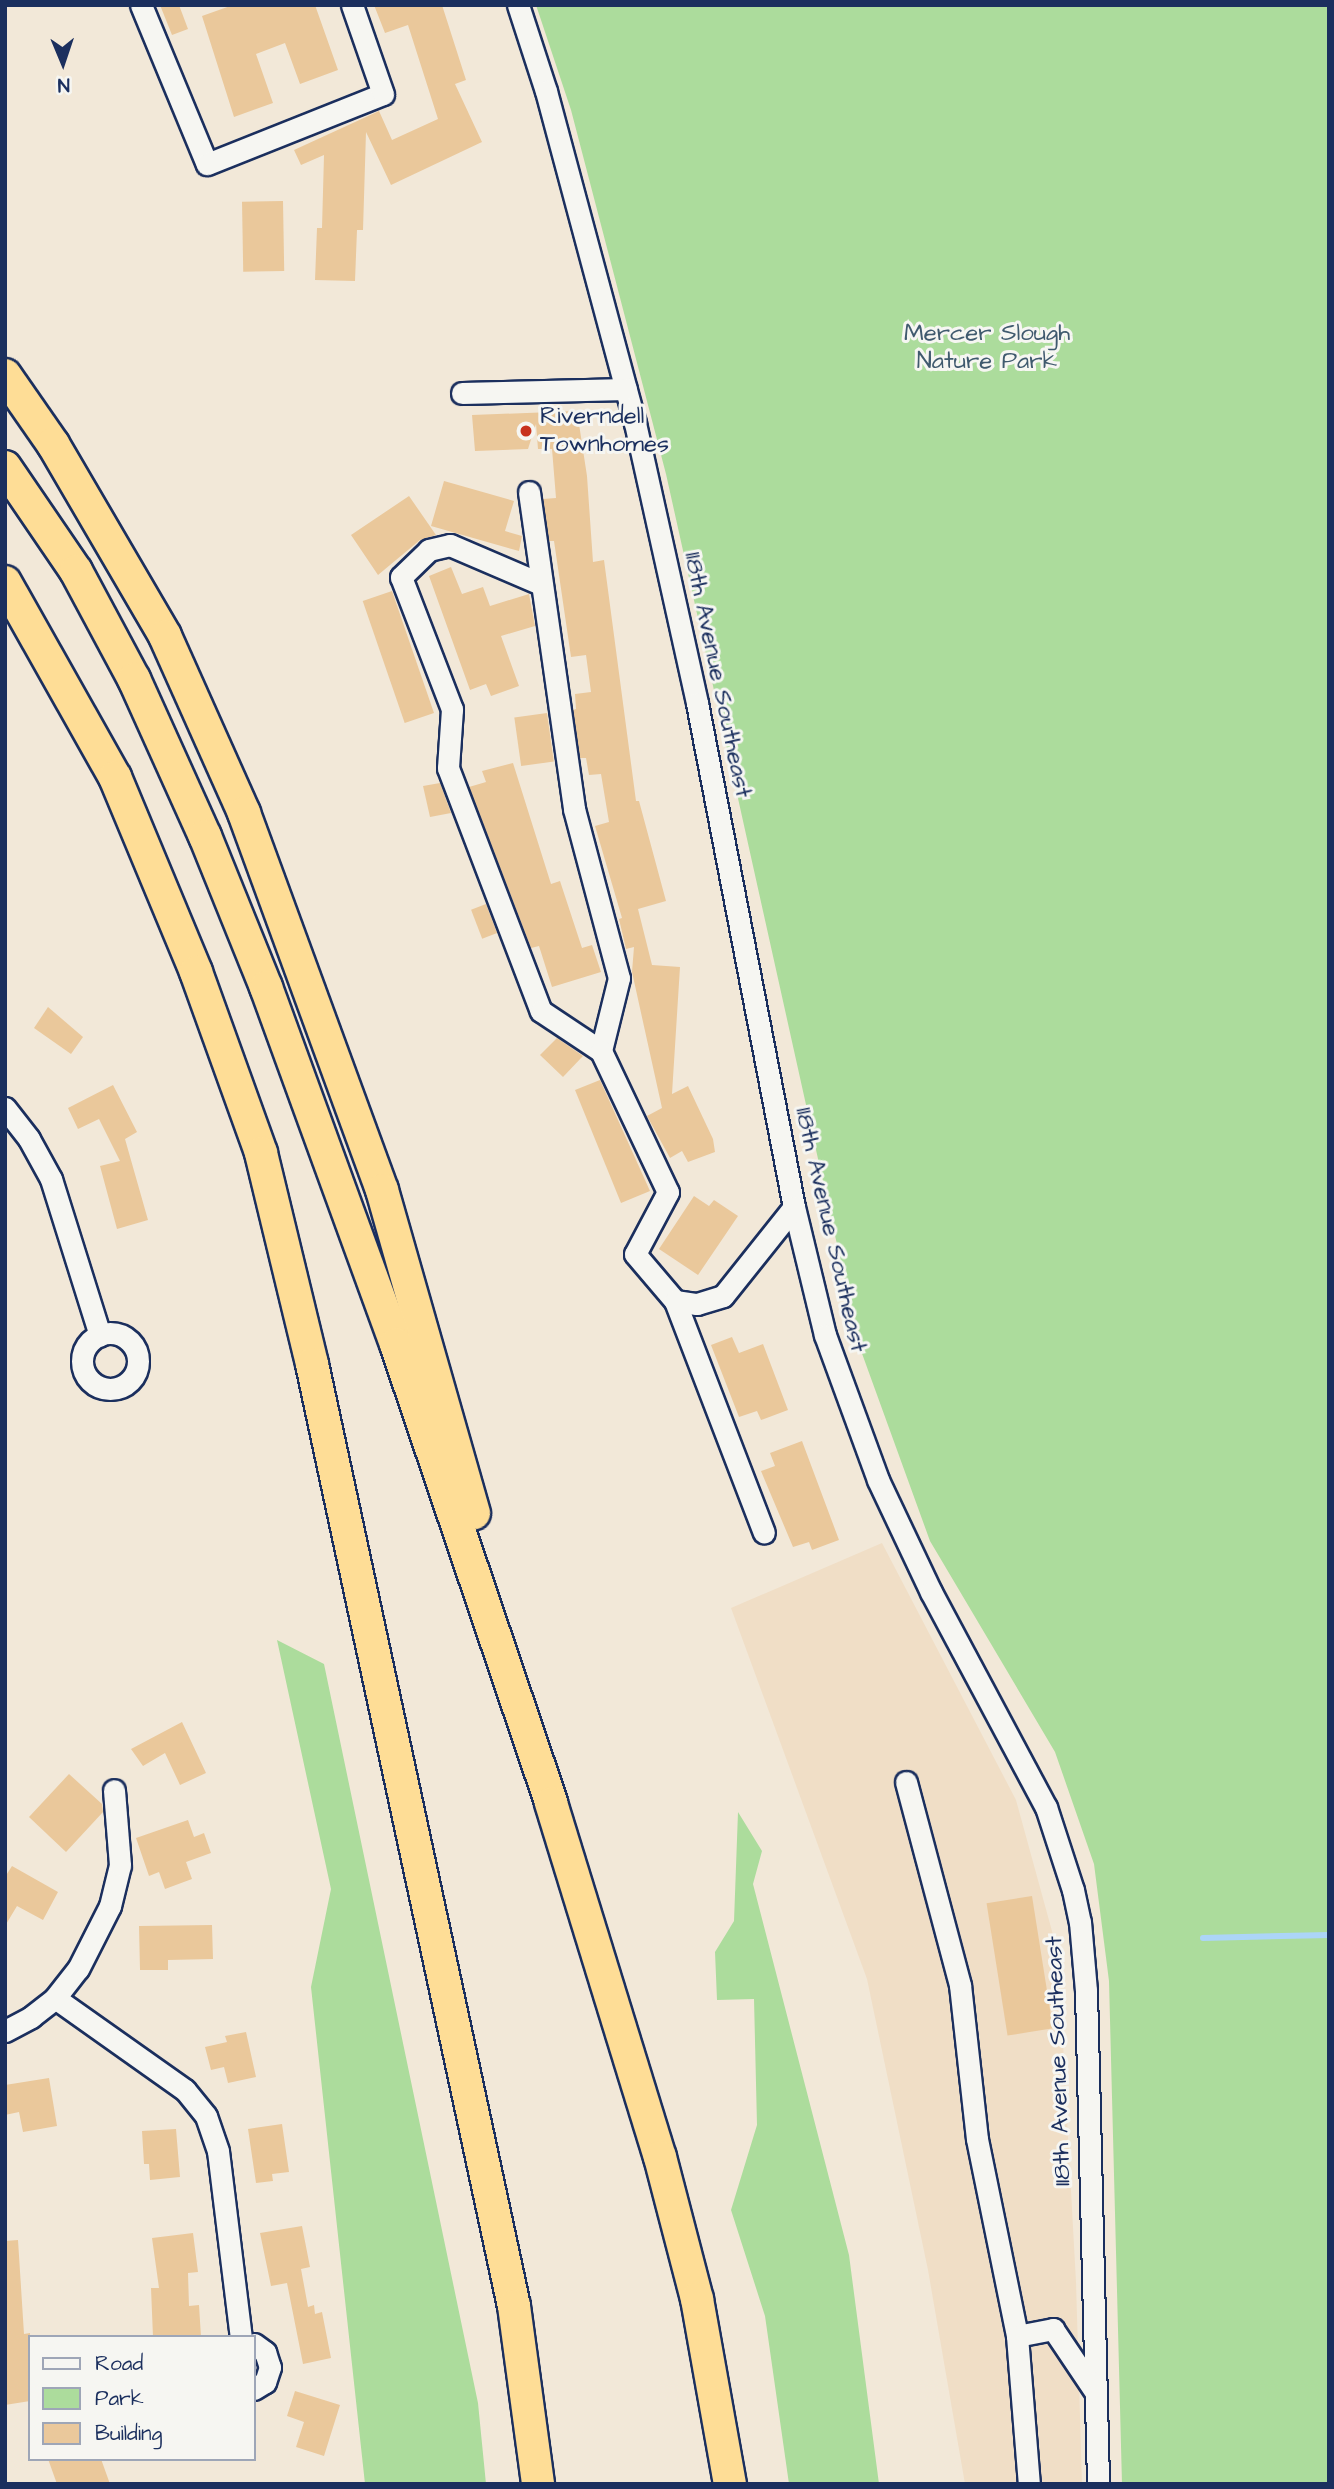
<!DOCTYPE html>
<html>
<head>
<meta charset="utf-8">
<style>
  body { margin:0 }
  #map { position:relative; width:1334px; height:2489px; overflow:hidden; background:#f2e8d8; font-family:"Architects Daughter",sans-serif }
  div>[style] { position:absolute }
  .built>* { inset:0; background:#f0dec6 }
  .green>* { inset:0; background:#acdc9c }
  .stream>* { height:6px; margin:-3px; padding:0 3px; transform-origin:3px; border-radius:3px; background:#acd5f7 }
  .building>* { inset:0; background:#eac89b; transform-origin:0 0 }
  .roads { filter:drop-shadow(2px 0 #1b2f5e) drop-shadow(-2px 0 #1b2f5e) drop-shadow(0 2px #1b2f5e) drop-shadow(0 -2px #1b2f5e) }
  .minor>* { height:21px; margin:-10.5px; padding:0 10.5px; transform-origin:10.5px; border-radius:10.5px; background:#f6f6f2 }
  .minor>.ring { margin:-10.5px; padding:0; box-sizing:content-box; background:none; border:21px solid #f6f6f2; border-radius:50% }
  .highway>* { height:32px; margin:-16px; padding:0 16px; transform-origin:16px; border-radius:16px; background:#fedd96 }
  .dots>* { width:19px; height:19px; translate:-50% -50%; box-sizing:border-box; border:4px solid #f6f6f2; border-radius:50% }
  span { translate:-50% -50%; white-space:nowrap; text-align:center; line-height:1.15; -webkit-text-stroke:6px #f6f6f2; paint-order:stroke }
  .park-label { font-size:24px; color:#3f5a6e }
  .poi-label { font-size:24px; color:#1b2f5e }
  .left { translate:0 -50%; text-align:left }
  .street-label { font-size:24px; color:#1b2f5e }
  .frame { position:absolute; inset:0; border:7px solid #1b2f5e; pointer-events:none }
  .legend { position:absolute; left:28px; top:2335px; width:228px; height:126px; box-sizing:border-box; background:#f6f6f2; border:2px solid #9ea6b7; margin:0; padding:9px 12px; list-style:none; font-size:21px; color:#1b2f5e }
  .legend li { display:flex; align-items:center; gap:14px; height:35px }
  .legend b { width:35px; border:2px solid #9ea6b7 }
  .north { position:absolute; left:28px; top:28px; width:70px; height:70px; -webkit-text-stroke:5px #f6f6f2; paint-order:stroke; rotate:178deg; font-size:19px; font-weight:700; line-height:28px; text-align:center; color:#1b2f5e }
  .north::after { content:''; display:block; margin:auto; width:24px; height:32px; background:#1b2f5e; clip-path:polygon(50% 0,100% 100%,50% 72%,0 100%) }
</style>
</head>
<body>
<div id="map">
  <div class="built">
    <div style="clip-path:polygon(882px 1543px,1016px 1800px,1058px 1953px,1076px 2282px,1082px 2484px,965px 2484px,928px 2270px,867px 1979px,731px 1608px)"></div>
  </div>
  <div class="green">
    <div style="clip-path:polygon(536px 5px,1329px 5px,1329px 2484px,1122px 2484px,1109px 1981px,1094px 1864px,1055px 1752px,930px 1541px,860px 1348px,666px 474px,571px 110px)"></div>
    <div style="clip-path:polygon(277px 1640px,324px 1664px,478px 2403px,486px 2484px,365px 2484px,311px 1987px,331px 1889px)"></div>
    <div style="clip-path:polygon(738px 1812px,762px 1851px,753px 1884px,849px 2255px,879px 2484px,789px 2484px,765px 2316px,731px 2210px,757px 2125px,754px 1999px,717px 2000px,715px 1952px,734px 1921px)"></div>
  </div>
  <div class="stream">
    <div style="left:1203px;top:1938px;width:126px;rotate:-1.4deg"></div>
  </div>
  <div class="building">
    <div style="clip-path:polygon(160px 5px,179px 5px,188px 29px,172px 35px)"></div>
    <div style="clip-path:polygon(233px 5px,315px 5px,338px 70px,300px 84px,285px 43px,256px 54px,273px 103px,234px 117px,202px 16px)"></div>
    <div style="clip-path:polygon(374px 5px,442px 5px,466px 80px,455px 84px,482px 142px,391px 185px,366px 132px,363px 230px,357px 230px,355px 281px,315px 280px,317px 228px,322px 228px,324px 155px,301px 165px,294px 150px,379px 111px,392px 140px,438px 119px,408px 25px,385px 33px)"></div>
    <div style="left:283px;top:201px;width:70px;height:41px;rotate:89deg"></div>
    <div style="clip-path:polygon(577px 411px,587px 476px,593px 562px,604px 560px,636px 801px,639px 801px,666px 901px,638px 909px,652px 965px,680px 967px,672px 1094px,688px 1086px,713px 1139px,715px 1152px,688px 1162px,682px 1151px,670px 1158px,647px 1116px,662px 1108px,632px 972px,634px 947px,626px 949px,619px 919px,622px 918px,595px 826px,609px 822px,601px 774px,589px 775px,586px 758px,580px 758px,573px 710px,576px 709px,575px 694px,591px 692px,586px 655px,571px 657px,554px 541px,549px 541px,543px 499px,556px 498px,552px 449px,538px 449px,536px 424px,528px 449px,475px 451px,472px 415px)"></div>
    <div style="clip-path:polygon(444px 481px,514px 501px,505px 531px,522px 536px,519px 551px,431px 526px)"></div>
    <div style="clip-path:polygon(409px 496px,436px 535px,420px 540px,378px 575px,351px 535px)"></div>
    <div style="clip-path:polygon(451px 567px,462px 594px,483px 587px,490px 606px,529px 594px,535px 626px,501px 636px,519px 686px,491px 696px,486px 684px,470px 690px,429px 576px)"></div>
    <div style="left:392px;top:591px;width:129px;height:31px;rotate:71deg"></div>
    <div style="left:547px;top:713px;width:49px;height:33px;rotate:82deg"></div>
    <div style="clip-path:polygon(513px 763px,551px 884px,560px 881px,582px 948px,592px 945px,601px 972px,552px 987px,539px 946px,531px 948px,469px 787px,486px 782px,482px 771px)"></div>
    <div style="clip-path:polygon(440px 783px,451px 813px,430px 817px,423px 786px)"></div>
    <div style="left:486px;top:904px;width:31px;height:16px;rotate:69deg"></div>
    <div style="clip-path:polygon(48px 1007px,83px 1037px,71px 1054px,34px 1028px)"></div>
    <div style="clip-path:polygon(557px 1038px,583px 1056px,563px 1077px,540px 1055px)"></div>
    <div style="clip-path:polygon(600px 1080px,650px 1191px,621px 1203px,575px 1090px)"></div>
    <div style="clip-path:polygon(113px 1085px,137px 1132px,125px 1139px,148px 1220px,117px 1229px,100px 1166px,120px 1161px,99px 1119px,78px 1129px,68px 1108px)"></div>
    <div style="clip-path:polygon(694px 1196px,709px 1206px,714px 1200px,738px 1216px,698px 1275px,659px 1249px)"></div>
    <div style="clip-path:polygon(732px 1337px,739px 1353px,763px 1344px,788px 1410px,761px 1420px,757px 1411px,739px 1417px,711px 1345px)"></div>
    <div style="clip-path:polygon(802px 1441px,839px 1540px,812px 1550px,809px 1542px,793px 1547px,761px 1471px,775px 1466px,770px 1453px)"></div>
    <div style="clip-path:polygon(182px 1722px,206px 1773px,180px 1785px,165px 1753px,143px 1766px,131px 1749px)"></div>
    <div style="clip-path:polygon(69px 1774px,102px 1804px,103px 1812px,66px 1852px,29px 1817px)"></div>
    <div style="clip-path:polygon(188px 1820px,194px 1837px,204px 1833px,211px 1853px,186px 1862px,192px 1879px,165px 1889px,159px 1872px,149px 1876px,136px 1838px)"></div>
    <div style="clip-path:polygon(12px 1866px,58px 1892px,43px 1920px,17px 1906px,5px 1926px,5px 1877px)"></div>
    <div style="left:1032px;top:1896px;width:134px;height:46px;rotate:81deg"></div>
    <div style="clip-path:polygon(212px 1925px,213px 1959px,168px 1960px,168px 1970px,140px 1970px,139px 1926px)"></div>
    <div style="clip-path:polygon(246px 2032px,256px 2077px,228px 2083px,224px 2067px,211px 2070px,205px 2047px,227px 2042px,225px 2036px)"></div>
    <div style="clip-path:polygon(49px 2078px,57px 2126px,23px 2132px,19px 2112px,5px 2115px,5px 2085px)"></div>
    <div style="clip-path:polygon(282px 2124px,289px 2172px,272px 2174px,273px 2181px,256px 2183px,248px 2129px)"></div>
    <div style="clip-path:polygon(176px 2129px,180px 2177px,150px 2180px,149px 2164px,144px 2164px,142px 2131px)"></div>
    <div style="clip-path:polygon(302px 2226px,310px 2267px,301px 2269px,308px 2307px,314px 2305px,315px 2314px,322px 2312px,331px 2358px,303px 2364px,287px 2283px,271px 2286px,260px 2233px)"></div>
    <div style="clip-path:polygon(193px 2233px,198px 2272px,188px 2273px,189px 2306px,199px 2305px,201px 2337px,153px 2337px,151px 2288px,159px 2288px,152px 2238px)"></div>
    <div style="clip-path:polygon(18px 2240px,24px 2334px,30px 2333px,30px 2401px,5px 2405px,5px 2241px)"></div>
    <div style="clip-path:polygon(295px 2391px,340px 2405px,324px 2456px,296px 2447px,304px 2422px,287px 2416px)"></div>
    <div style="clip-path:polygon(48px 2459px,101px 2459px,110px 2484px,57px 2484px)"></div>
  </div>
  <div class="roads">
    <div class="minor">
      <div style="left:141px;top:5px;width:172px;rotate:67.5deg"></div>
      <div style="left:207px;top:164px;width:189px;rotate:-21.7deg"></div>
      <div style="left:383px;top:94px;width:94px;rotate:-109.2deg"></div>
      <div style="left:518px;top:5px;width:90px;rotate:72deg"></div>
      <div style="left:546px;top:91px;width:344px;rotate:75deg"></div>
      <div style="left:635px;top:423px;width:287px;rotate:77.5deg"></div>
      <div style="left:697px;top:703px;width:513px;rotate:79.11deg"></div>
      <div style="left:794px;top:1207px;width:132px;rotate:76.4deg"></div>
      <div style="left:825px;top:1335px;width:154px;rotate:69.9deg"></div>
      <div style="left:878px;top:1480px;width:124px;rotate:64.7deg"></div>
      <div style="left:931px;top:1592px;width:244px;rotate:61.9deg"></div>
      <div style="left:1046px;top:1807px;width:87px;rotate:72deg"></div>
      <div style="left:1073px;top:1890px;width:33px;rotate:78deg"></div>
      <div style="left:1080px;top:1922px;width:69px;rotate:85deg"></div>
      <div style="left:1086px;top:1991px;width:493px;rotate:88.6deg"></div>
      <div style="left:462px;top:393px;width:164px;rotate:-1.4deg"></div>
      <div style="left:529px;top:492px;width:320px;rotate:81.9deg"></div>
      <div style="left:574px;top:809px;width:175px;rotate:75.1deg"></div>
      <div style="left:619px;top:978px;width:75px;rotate:103.9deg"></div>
      <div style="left:541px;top:584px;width:99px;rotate:-156.8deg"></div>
      <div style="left:450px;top:545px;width:22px;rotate:167deg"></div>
      <div style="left:429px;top:550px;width:39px;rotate:136deg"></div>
      <div style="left:401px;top:577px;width:142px;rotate:68.9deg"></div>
      <div style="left:452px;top:709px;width:59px;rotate:93.9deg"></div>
      <div style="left:448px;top:768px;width:260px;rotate:69.1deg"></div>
      <div style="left:541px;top:1011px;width:72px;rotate:33.7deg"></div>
      <div style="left:601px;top:1051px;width:156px;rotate:64.6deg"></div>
      <div style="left:668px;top:1192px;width:70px;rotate:118deg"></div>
      <div style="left:635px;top:1254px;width:62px;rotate:49.6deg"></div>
      <div style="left:675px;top:1301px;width:248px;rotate:69deg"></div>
      <div style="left:5px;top:1108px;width:39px;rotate:52deg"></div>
      <div style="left:29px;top:1139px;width:46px;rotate:61.2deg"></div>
      <div style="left:51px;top:1179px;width:164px;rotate:72.6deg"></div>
      <div style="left:675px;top:1301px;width:22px;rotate:8deg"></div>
      <div style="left:697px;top:1304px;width:27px;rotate:-17deg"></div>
      <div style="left:723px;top:1296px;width:114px;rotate:-51.4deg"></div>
      <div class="ring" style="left:82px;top:1333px;width:35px;height:35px"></div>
      <div style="left:906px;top:1782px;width:210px;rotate:75.1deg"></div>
      <div style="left:960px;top:1985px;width:155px;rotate:83.7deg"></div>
      <div style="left:977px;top:2139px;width:201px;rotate:78.5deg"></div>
      <div style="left:1017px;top:2336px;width:148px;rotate:85.4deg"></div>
      <div style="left:55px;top:1998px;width:159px;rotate:35.3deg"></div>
      <div style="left:185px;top:2090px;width:33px;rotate:51deg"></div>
      <div style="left:206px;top:2116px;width:37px;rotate:71deg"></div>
      <div style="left:218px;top:2151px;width:187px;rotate:83deg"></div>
      <div style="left:5px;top:2031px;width:30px;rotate:-28deg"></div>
      <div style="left:31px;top:2017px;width:31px;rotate:-38deg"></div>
      <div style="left:55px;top:1998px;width:37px;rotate:-52deg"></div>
      <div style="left:78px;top:1969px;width:71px;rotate:-63.1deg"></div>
      <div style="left:110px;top:1906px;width:42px;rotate:-76.3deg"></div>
      <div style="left:120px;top:1865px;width:75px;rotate:-94.6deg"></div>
      <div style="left:1017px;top:2336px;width:37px;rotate:-11deg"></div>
      <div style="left:1053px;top:2329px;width:77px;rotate:56.1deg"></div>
      <div style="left:254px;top:2344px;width:14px;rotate:36deg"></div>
      <div style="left:265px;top:2352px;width:16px;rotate:72deg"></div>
      <div style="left:270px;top:2367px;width:16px;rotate:108deg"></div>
      <div style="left:265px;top:2382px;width:13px;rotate:148deg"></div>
    </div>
    <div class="highway">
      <div style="left:5px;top:375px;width:84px;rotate:55.2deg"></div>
      <div style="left:53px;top:444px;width:222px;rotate:59.7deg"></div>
      <div style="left:165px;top:636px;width:194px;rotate:65.9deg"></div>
      <div style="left:244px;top:813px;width:401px;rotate:69.9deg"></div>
      <div style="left:382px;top:1190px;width:336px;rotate:74.1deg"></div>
      <div style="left:5px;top:467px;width:126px;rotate:55.7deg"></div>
      <div style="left:76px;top:571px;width:123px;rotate:61.8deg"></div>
      <div style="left:134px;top:679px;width:172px;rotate:65.7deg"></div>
      <div style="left:205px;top:836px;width:163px;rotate:68deg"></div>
      <div style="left:266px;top:987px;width:380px;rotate:70deg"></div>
      <div style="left:396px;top:1344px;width:484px;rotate:71.3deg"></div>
      <div style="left:551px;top:1803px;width:370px;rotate:72.9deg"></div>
      <div style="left:660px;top:2157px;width:147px;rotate:75.4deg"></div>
      <div style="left:697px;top:2299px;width:188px;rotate:79.9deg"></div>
      <div style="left:5px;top:582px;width:224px;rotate:60.6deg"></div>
      <div style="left:115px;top:777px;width:211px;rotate:67.4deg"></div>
      <div style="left:196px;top:972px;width:192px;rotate:70.2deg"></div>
      <div style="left:261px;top:1153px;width:217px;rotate:76.4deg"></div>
      <div style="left:312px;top:1364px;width:963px;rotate:77.9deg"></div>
      <div style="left:514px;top:2306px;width:180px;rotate:82.3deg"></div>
    </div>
  </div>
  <div class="dots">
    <div style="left:526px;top:431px;background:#c8321e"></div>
  </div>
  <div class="park-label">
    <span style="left:987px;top:348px">Mercer Slough<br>Nature Park</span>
  </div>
  <div class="poi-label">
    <span class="left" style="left:540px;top:431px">Riverndell<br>Townhomes</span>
  </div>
  <div class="street-label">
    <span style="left:717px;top:675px;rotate:78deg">118th Avenue Southeast</span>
    <span style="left:830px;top:1230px;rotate:77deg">118th Avenue Southeast</span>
    <span style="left:1059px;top:2061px;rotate:-92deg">118th Avenue Southeast</span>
  </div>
  <div class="frame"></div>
  <ul class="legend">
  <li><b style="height:9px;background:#f6f6f2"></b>Road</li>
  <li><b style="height:19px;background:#acdc9c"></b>Park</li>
  <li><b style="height:19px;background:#eac89b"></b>Building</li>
  </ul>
  <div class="north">N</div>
</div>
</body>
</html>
